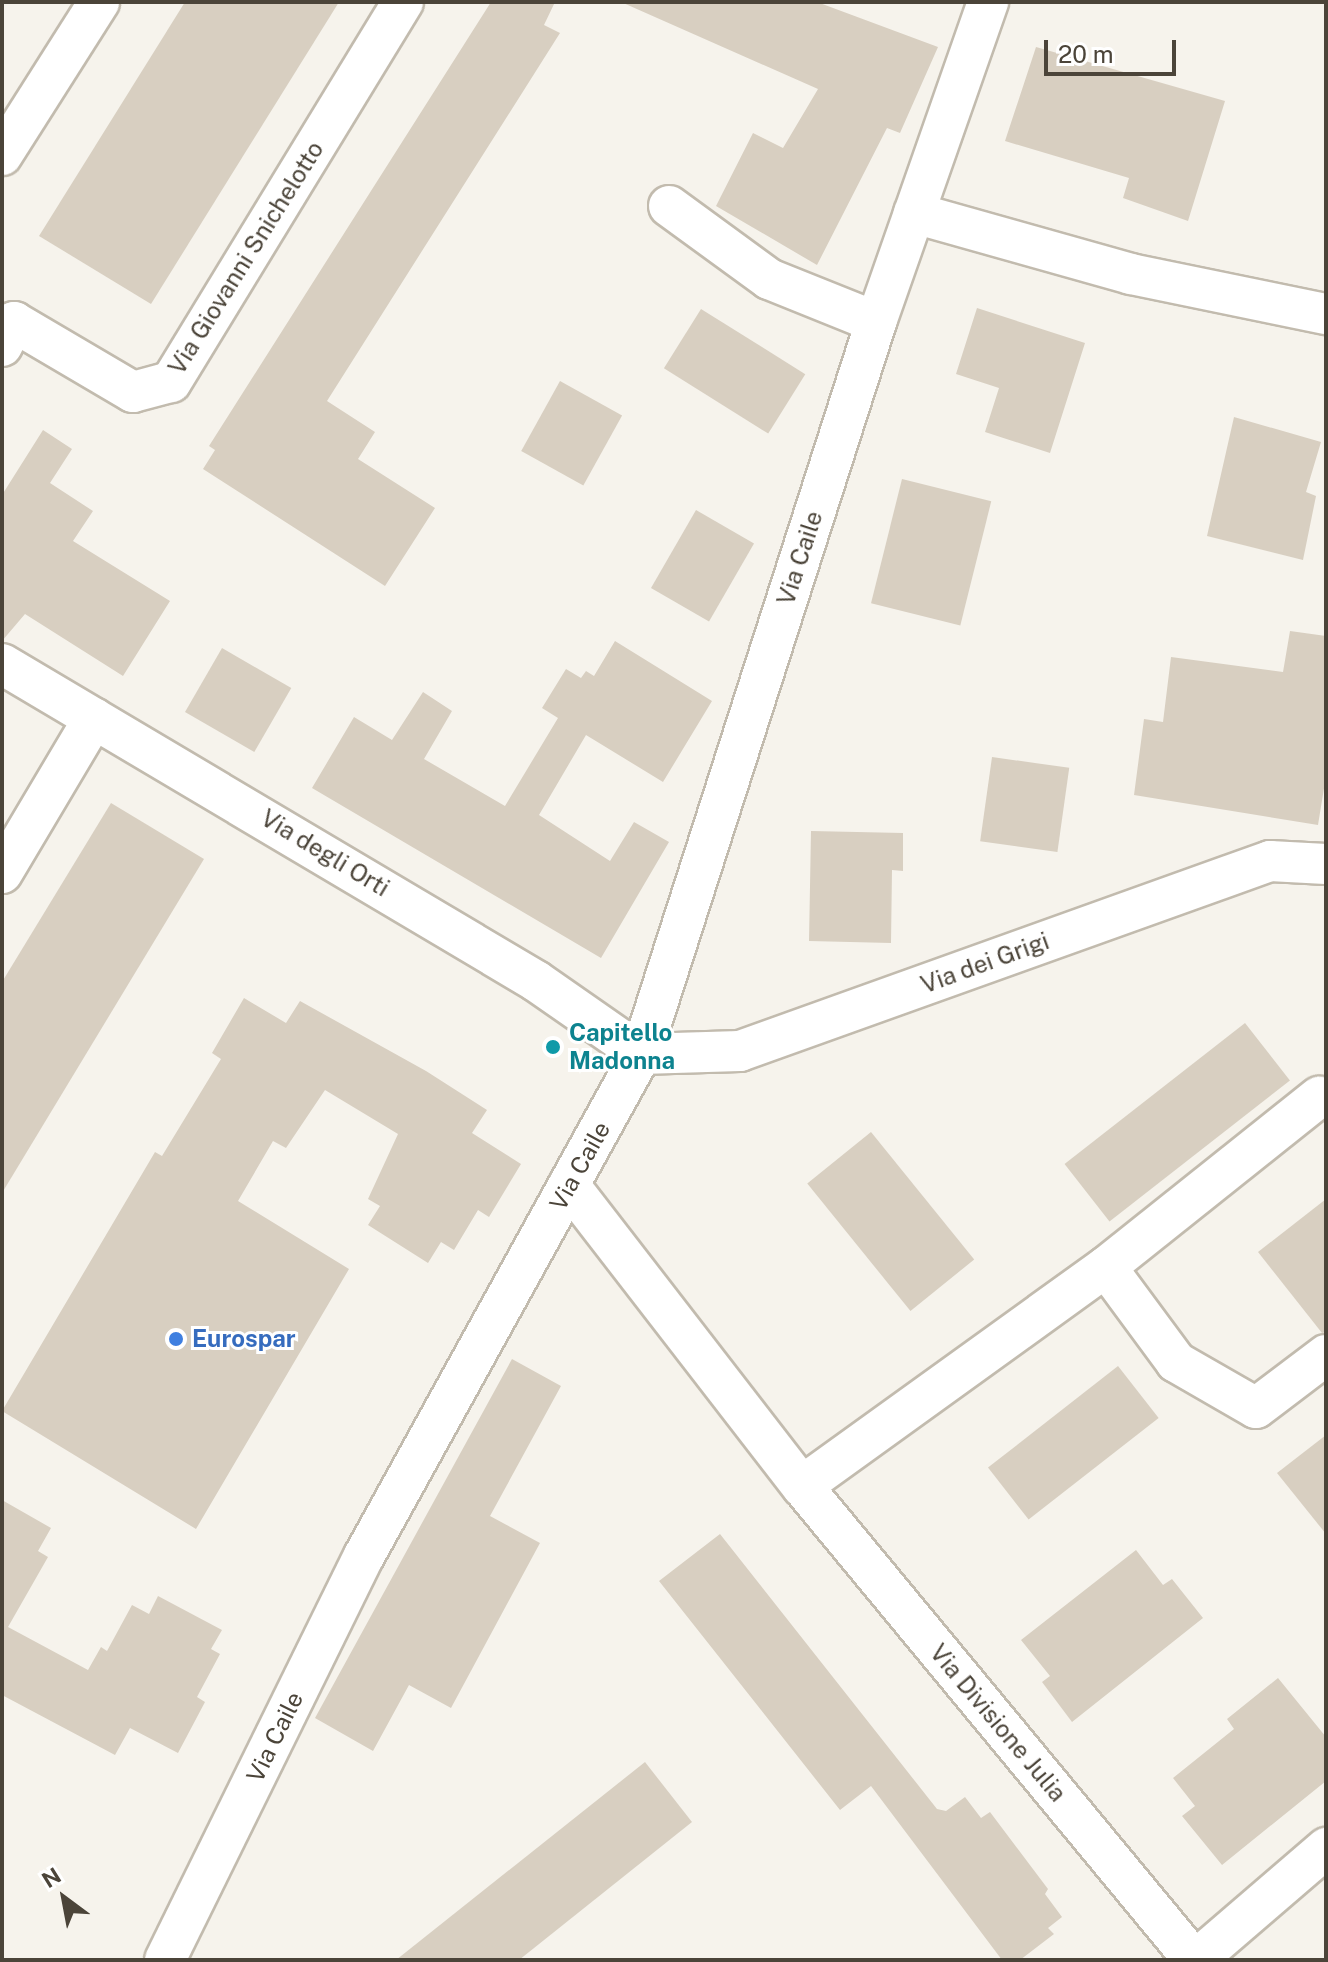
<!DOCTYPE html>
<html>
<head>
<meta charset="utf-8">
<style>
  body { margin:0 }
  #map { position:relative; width:1328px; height:1962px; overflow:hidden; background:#f6f3ec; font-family:"Public Sans",sans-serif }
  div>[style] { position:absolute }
  .building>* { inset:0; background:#d8cfc1; transform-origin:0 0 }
  .roads { filter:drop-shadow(2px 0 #c2bbae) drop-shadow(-2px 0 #c2bbae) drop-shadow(0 2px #c2bbae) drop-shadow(0 -2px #c2bbae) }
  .minor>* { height:40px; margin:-20px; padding:0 20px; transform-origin:20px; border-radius:20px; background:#fff }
  .dots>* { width:22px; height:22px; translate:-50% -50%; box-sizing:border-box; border:4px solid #fff; border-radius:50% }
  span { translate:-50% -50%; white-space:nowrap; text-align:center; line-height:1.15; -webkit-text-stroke:6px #fff; paint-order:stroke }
  .street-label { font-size:24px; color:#4b4439 }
  .culture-label { font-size:24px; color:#0d838f; font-weight:700 }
  .left { translate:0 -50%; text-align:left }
  .shop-label { font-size:24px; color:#366cbe; font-weight:700 }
  .frame { position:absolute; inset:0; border:4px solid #4b4439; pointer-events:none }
  .north { position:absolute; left:24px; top:1858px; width:80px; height:80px; -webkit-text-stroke:6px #fff; paint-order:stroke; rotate:328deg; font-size:22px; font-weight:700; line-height:32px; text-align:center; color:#4b4439 }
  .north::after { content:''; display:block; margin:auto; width:28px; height:36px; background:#4b4439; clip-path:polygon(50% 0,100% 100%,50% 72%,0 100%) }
  .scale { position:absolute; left:1044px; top:40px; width:132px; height:36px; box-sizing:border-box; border:4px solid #4b4439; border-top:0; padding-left:10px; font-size:24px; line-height:28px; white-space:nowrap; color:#4b4439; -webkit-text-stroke:6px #fff; paint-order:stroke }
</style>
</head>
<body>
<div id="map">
  <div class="building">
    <div style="clip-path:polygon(185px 2px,339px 2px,151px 304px,39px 236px)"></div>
    <div style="clip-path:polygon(491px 2px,555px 2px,544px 25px,560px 33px,327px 401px,375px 432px,358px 459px,435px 508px,385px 586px,203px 469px,215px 450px,209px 446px)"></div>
    <div style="clip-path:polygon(621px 2px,817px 2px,938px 47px,900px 133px,887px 128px,817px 265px,716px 206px,753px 133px,783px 148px,818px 89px)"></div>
    <div style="clip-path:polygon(1036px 47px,1225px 101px,1188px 221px,1123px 198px,1129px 178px,1005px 141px)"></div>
    <div style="clip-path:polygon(977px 308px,1085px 343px,1050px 453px,985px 432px,999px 388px,956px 374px)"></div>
    <div style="left:701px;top:309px;width:123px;height:70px;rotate:32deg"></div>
    <div style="left:560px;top:381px;width:71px;height:80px;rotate:29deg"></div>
    <div style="clip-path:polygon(1234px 417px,1321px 442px,1306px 492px,1316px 496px,1303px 560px,1207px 536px)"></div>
    <div style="clip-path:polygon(43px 430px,72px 449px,50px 483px,93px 511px,73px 541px,170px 601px,123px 676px,25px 614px,2px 641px,2px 495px)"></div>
    <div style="left:902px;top:479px;width:92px;height:128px;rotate:14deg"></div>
    <div style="left:696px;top:510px;width:67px;height:90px;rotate:30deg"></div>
    <div style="clip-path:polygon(1290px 631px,1326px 636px,1326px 776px,1318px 825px,1134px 795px,1144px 719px,1163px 722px,1171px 657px,1283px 672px)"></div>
    <div style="clip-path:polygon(615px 641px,712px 701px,663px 782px,586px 735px,539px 815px,610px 861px,634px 822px,669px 842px,601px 958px,312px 788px,354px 717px,392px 740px,423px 692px,452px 711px,424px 759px,505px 806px,558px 718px,542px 708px,566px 669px,581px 678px,586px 671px,594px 676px)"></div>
    <div style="left:222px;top:648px;width:80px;height:74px;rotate:30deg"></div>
    <div style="left:992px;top:757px;width:78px;height:85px;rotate:8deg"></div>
    <div style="clip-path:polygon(111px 803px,204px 859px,2px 1193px,2px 982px)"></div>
    <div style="clip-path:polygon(811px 831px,903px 833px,903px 871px,892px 870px,891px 943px,809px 941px)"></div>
    <div style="clip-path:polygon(244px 998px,286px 1023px,300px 1001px,426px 1071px,487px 1110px,472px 1133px,521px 1164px,489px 1217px,478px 1210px,454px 1250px,441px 1242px,428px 1263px,368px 1225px,380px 1206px,368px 1199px,398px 1134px,325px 1090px,286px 1148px,273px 1141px,238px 1201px,349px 1269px,196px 1529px,2px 1411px,155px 1152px,162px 1156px,221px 1059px,212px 1053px)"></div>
    <div style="left:1245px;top:1023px;width:73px;height:229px;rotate:52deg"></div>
    <div style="left:871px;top:1132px;width:164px;height:82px;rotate:51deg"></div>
    <div style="clip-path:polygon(1326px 1199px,1326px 1332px,1322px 1333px,1258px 1252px)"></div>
    <div style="clip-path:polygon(512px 1359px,561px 1386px,490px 1516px,540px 1543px,451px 1708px,409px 1685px,373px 1751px,315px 1718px)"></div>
    <div style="left:1118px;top:1366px;width:66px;height:165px;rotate:52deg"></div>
    <div style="clip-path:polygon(1326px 1435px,1326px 1534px,1277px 1473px)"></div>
    <div style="clip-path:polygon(2px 1500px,51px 1528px,38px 1551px,48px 1557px,8px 1627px,88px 1670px,101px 1647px,107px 1651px,132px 1605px,149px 1614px,158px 1596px,222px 1630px,211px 1649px,220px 1654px,197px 1697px,205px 1702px,178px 1753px,130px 1728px,115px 1755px,2px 1695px)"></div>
    <div style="clip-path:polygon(720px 1534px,937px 1809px,946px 1811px,965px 1797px,981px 1818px,990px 1812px,1048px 1889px,1045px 1894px,1062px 1917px,1048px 1928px,1054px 1934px,1020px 1960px,1002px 1960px,871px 1786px,840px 1810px,659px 1581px)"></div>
    <div style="clip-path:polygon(1136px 1550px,1163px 1585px,1172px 1579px,1203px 1618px,1072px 1722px,1042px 1682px,1050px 1676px,1021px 1640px)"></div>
    <div style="clip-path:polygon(1278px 1678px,1326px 1737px,1326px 1781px,1222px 1865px,1182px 1816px,1195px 1806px,1173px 1778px,1234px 1729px,1227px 1719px)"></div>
    <div style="clip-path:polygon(645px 1762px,692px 1822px,519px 1960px,396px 1960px)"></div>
  </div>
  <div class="roads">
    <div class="minor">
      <div style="left:2px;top:155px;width:181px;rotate:-57.6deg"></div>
      <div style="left:669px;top:206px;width:124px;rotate:36.1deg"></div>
      <div style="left:769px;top:279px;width:115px;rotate:21.9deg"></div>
      <div style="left:914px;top:213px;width:225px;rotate:15.7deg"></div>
      <div style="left:1131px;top:274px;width:199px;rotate:11.6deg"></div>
      <div style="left:2px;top:346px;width:27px;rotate:-63deg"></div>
      <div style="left:14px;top:322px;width:138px;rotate:30.5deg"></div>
      <div style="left:133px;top:392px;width:39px;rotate:-15deg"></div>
      <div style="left:171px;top:382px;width:445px;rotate:-58.6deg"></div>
      <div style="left:2px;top:664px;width:621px;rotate:30.69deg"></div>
      <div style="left:536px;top:981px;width:128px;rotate:34.8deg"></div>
      <div style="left:641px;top:1054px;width:99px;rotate:-1.7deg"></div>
      <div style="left:740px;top:1051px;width:563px;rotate:-19.72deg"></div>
      <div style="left:1270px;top:861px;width:56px;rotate:3.1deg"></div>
      <div style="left:2px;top:873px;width:180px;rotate:-59.3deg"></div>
      <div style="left:569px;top:1185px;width:381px;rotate:52.3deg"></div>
      <div style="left:802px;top:1486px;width:615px;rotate:50.41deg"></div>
      <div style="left:1106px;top:1267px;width:118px;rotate:53.6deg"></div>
      <div style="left:1176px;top:1362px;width:92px;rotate:29.9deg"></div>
      <div style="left:1256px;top:1408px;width:88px;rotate:-37.1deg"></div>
      <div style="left:802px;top:1486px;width:375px;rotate:-35.8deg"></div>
      <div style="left:1106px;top:1267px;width:273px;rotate:-38.6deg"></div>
      <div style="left:165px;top:1960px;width:450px;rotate:-63.8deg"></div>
      <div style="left:364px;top:1556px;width:573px;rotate:-61.11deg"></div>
      <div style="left:641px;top:1054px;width:769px;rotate:-72.2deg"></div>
      <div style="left:876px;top:322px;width:339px;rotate:-70.7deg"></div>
      <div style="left:1196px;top:1960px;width:172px;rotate:-40.7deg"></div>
    </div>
  </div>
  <div class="dots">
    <div style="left:553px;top:1047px;background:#0f9aa8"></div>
    <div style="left:176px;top:1339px;background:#3f7fe0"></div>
  </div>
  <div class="street-label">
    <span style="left:246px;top:258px;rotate:-58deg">Via Giovanni Snichelotto</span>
    <span style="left:800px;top:558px;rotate:-72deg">Via Caile</span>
    <span style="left:325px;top:853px;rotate:31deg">Via degli Orti</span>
    <span style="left:985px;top:963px;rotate:-20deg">Via dei Grigi</span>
    <span style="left:580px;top:1166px;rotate:-61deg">Via Caile</span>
    <span style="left:998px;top:1723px;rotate:50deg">Via Divisione Julia</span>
    <span style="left:275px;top:1737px;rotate:-64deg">Via Caile</span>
  </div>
  <div class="culture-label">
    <span class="left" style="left:569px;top:1047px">Capitello<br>Madonna</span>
  </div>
  <div class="shop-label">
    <span class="left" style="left:192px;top:1339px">Eurospar</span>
  </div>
  <div class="frame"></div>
  <div class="north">N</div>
  <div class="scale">20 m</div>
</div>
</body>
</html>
